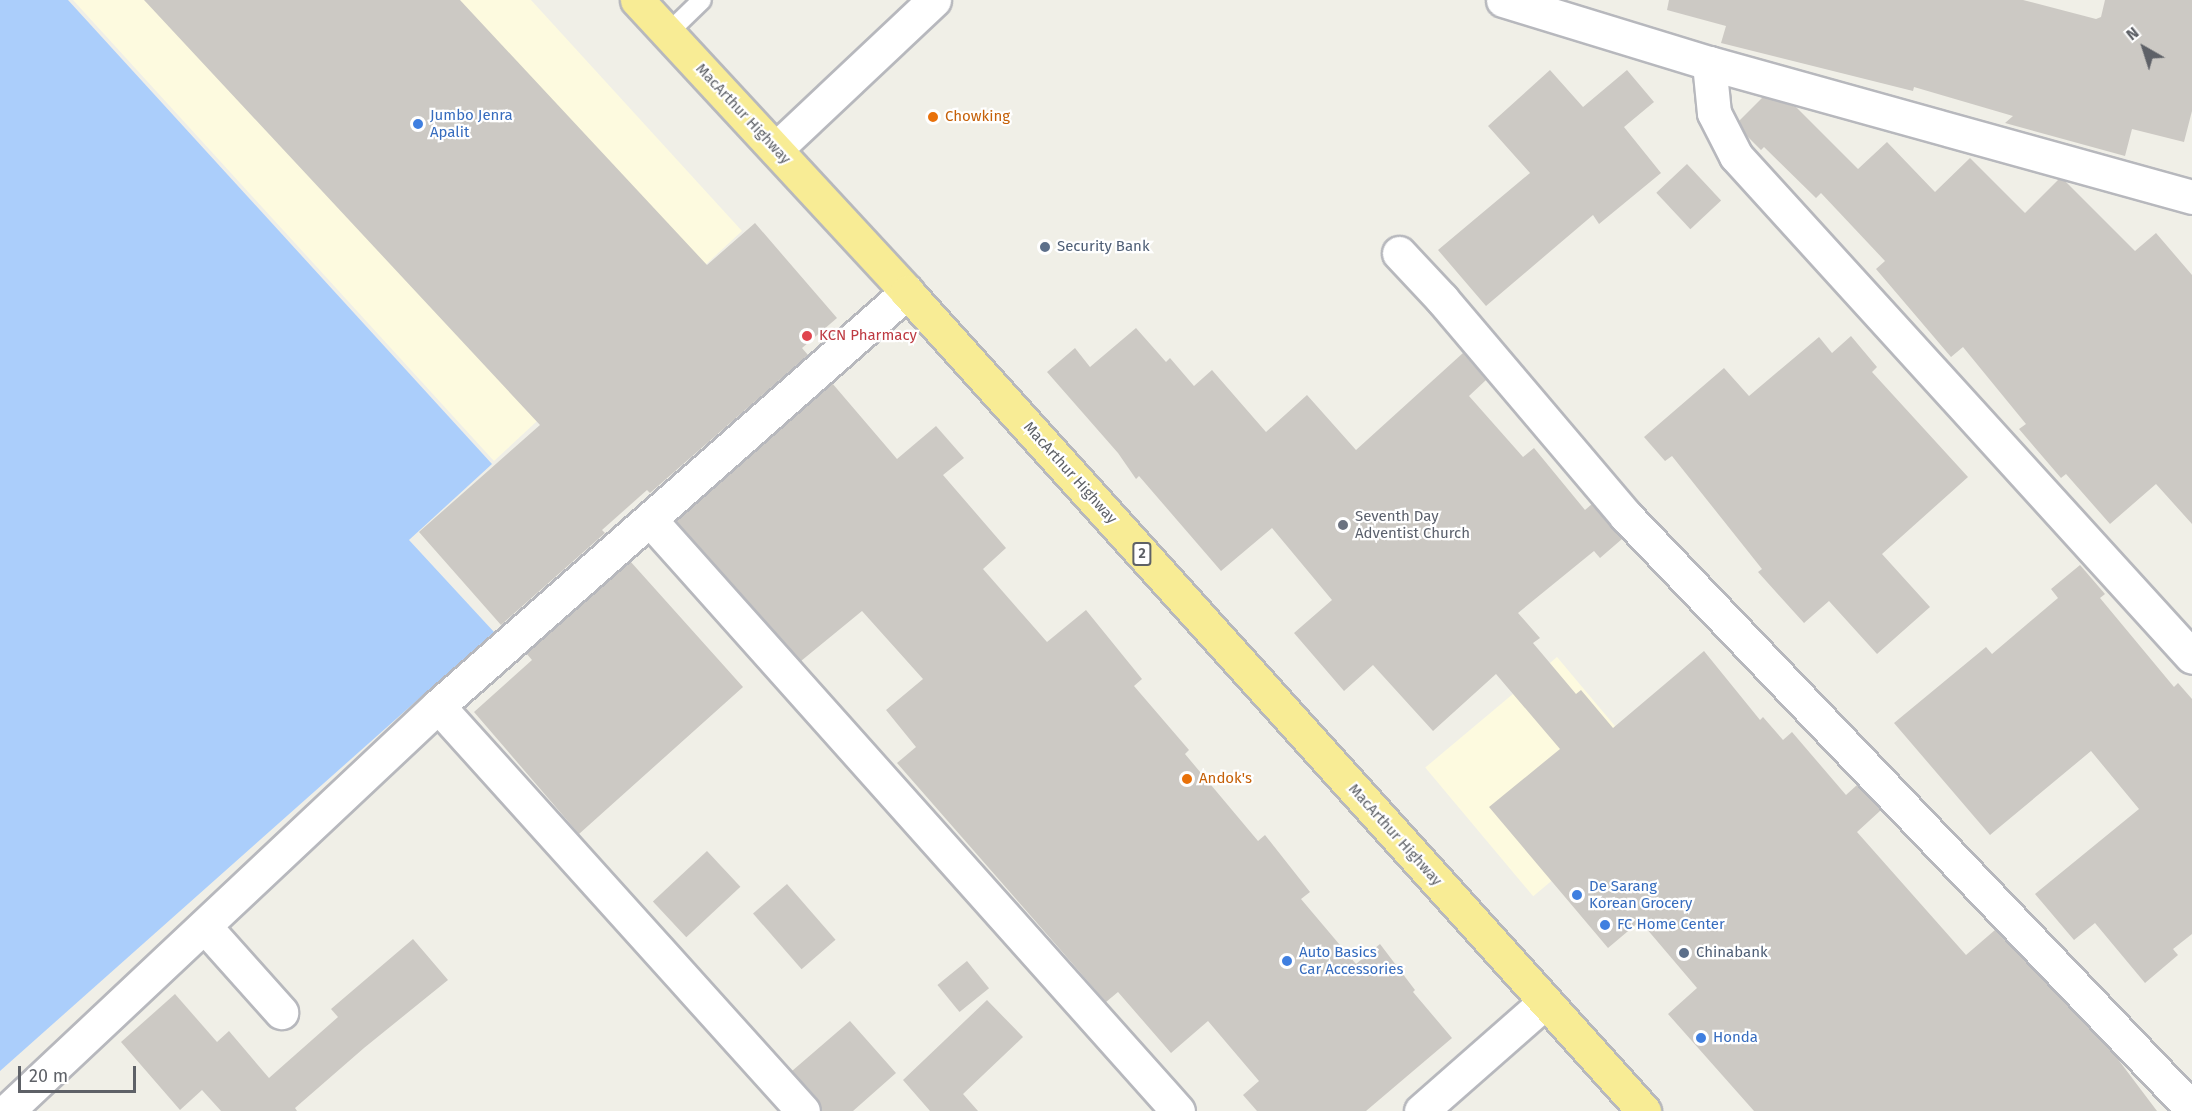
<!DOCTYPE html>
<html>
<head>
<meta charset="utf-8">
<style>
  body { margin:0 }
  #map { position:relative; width:2192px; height:1111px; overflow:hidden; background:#f0efe7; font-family:"Fira Sans",sans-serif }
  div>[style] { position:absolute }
  .commercial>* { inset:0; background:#fdfadf; transform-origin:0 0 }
  .water>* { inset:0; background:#abcefb }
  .building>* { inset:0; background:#ccc9c4; transform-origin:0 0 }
  .roads { filter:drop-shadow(2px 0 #b7b8bd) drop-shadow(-2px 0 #b7b8bd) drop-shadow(0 2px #b7b8bd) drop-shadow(0 -2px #b7b8bd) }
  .lane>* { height:18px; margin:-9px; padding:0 9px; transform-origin:9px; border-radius:9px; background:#fff }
  .street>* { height:33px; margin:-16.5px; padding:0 16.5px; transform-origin:16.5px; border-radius:16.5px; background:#fff }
  .highway>* { height:33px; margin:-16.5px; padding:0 16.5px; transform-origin:16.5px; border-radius:16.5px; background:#f8ec95 }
  .dots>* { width:16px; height:16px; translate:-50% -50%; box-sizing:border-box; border:3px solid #fff; border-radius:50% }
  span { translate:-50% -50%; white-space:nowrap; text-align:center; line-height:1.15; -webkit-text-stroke:4.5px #fff; paint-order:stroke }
  .shield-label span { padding:2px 4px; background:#fff; border:2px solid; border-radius:4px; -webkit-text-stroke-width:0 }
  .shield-label { font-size:14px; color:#5e6167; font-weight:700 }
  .street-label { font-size:15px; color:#5e6167 }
  .shop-label { font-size:15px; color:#366cbe }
  .left { translate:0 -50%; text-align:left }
  .food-label { font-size:15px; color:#c56008 }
  .service-label { font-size:15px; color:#4e5e75 }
  .health-label { font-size:15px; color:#be3a42 }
  .worship-label { font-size:15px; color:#5b616d }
  .north { position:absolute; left:2114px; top:18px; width:60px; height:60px; -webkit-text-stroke:4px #fff; paint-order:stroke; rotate:321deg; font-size:16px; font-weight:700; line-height:24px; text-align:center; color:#5e6167 }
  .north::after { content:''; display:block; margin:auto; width:21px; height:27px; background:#5e6167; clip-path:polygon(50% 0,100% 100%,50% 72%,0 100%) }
  .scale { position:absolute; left:18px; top:1066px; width:118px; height:27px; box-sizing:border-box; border:3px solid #5e6167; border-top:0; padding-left:8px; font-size:18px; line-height:21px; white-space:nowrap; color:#5e6167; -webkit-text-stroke:4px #fff; paint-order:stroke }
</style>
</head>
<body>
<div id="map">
  <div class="commercial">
    <div style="clip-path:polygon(73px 0,531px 0,742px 231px,494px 461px)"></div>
    <div style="left:1557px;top:657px;width:168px;height:172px;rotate:50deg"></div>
  </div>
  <div class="water">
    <div style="clip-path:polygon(0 0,68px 0,492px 464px,409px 540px,494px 632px,0 1071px)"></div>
  </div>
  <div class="building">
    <div style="clip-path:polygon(144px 0,460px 0,707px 265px,755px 223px,837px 318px,802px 348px,808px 355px,650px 493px,647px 490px,602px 530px,605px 533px,501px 625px,419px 532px,540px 425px)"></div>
    <div style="clip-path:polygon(1669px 0,2023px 0,2096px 19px,2101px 17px,2105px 0,2192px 0,2192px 111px,2184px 142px,2132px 129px,2125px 156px,2005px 123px,2013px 116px,1914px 87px,1913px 91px,1721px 43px,1726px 26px,1667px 10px)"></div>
    <div style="clip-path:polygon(1550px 70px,1583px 107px,1627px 70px,1654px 102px,1624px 127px,1661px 173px,1599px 224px,1593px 215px,1486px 306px,1438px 250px,1530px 173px,1488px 126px)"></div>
    <div style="clip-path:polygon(1763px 97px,1796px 107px,1858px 169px,1887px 142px,1935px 192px,1970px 158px,2025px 213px,2059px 179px,2065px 181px,2135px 251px,2156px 233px,2192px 275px,2192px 524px,2156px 484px,2110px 524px,2066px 474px,2061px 478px,2019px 429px,2026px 424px,1963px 347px,1951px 357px,1876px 269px,1885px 261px,1821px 193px,1816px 198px,1764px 147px,1761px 150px,1747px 136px,1739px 121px)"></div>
    <div style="left:1687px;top:164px;width:50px;height:42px;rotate:47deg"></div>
    <div style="clip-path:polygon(1136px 328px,1166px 362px,1170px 358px,1194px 386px,1212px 370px,1266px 432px,1307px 395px,1356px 450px,1463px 353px,1486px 380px,1469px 396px,1523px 457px,1534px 448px,1585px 510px,1592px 504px,1622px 539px,1600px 558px,1594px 551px,1518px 613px,1540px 638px,1533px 643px,1576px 694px,1581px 690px,1613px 728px,1704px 651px,1760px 720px,1763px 717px,1783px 740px,1792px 732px,1846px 795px,1857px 785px,1881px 810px,1857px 832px,1966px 955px,1995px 930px,2114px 1054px,2157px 1111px,1754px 1111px,1668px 1014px,1697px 988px,1640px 921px,1608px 948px,1489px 807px,1560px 749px,1496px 674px,1433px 731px,1373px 665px,1344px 691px,1294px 633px,1332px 600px,1272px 528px,1221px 571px,1139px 476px,1136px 479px,1118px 453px,1047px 372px,1075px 348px,1090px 367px)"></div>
    <div style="clip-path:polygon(1851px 336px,1877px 367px,1872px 372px,1968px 477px,1882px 554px,1930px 607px,1877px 654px,1829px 601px,1804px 623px,1758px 572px,1762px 569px,1672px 456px,1665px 461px,1644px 437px,1724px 368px,1749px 396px,1819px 337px,1832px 353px)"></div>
    <div style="clip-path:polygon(832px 383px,897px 459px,936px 426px,964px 458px,943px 475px,1006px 548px,983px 569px,1047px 642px,1086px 610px,1142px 679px,1134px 686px,1189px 750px,1185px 754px,1258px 841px,1265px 835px,1310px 892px,1301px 899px,1356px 964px,1380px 944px,1415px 990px,1413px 992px,1452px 1038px,1366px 1111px,1257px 1111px,1243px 1095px,1259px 1081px,1208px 1021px,1171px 1053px,1118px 992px,1106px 1002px,897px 763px,916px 747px,886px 710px,923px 679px,862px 611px,801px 661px,676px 521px)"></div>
    <div style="clip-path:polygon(630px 561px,743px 687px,579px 834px,474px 712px,532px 660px,526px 653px)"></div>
    <div style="clip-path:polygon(2080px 565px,2105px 594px,2100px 598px,2174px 687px,2178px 683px,2192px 699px,2192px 934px,2173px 949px,2178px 955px,2145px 983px,2095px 923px,2074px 940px,2035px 894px,2139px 809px,2091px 751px,1990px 835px,1894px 723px,1986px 647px,1992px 654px,2058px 598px,2051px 589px)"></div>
    <div style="left:707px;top:851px;width:49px;height:74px;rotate:47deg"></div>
    <div style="left:787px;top:884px;width:74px;height:45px;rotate:49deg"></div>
    <div style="clip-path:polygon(413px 939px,448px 980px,364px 1048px,295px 1108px,297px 1111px,221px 1111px,202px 1090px,180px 1110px,121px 1042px,175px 994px,217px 1042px,229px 1031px,269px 1078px,338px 1017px,331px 1009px)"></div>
    <div style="left:967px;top:961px;width:35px;height:38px;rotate:51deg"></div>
    <div style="clip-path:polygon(987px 1000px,1023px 1037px,963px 1094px,978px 1111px,930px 1111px,903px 1080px)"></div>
    <div style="clip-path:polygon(850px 1021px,896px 1073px,853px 1111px,821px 1111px,817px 1098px,792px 1071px)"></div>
  </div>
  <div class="roads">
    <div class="lane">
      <div style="left:668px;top:33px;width:47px;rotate:-44.1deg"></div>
    </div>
    <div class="street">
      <div style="left:1503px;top:0;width:215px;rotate:17deg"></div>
      <div style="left:1709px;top:63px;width:501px;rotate:15.51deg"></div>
      <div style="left:1709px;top:63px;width:50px;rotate:84.3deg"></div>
      <div style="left:1714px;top:113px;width:48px;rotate:62.9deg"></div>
      <div style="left:1736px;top:156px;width:677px;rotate:47.69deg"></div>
      <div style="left:776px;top:149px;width:217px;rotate:-43.3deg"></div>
      <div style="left:1399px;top:253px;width:63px;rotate:46.9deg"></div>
      <div style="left:1442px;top:299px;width:285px;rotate:49.7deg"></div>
      <div style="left:1626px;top:516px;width:820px;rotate:46.33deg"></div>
      <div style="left:651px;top:521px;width:791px;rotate:48.23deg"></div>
      <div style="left:438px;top:706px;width:545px;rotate:47.97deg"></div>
      <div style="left:206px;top:928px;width:113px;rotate:48.2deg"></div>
      <div style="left:7px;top:1111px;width:591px;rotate:-43.22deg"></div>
      <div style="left:438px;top:706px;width:626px;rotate:-41.44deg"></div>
      <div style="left:1421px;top:1111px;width:165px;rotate:-41.3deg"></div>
    </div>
    <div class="highway">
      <div style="left:637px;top:0;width:398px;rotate:47.2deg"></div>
      <div style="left:907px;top:292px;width:1102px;rotate:48.02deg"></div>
    </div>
  </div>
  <div class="dots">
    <div style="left:933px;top:117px;background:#e8710a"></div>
    <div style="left:418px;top:124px;background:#3f7fe0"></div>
    <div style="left:1045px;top:247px;background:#5c6f8a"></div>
    <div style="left:807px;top:336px;background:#e0444e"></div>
    <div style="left:1343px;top:525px;background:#6b7280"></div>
    <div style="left:1187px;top:779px;background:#e8710a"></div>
    <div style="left:1577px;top:895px;background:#3f7fe0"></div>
    <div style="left:1605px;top:925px;background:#3f7fe0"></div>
    <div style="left:1684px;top:953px;background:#5c6f8a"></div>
    <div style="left:1287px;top:961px;background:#3f7fe0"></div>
    <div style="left:1701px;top:1038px;background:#3f7fe0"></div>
  </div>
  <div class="shield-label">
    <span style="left:1142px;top:554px">2</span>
  </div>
  <div class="street-label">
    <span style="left:743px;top:114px;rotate:47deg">MacArthur Highway</span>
    <span style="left:1070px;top:473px;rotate:48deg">MacArthur Highway</span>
    <span style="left:1395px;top:835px;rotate:48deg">MacArthur Highway</span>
  </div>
  <div class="shop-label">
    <span class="left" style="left:430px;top:124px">Jumbo Jenra<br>Apalit</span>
    <span class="left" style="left:1589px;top:895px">De Sarang<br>Korean Grocery</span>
    <span class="left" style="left:1617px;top:925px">FC Home Center</span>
    <span class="left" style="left:1299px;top:961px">Auto Basics<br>Car Accessories</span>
    <span class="left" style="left:1713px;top:1038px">Honda</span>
  </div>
  <div class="food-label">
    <span class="left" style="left:945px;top:117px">Chowking</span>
    <span class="left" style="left:1199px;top:779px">Andok's</span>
  </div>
  <div class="service-label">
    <span class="left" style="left:1057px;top:247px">Security Bank</span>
    <span class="left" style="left:1696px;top:953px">Chinabank</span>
  </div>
  <div class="health-label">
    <span class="left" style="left:819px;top:336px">KCN Pharmacy</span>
  </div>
  <div class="worship-label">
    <span class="left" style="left:1355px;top:525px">Seventh Day<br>Adventist Church</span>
  </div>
  <div class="north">N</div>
  <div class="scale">20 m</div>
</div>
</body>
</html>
